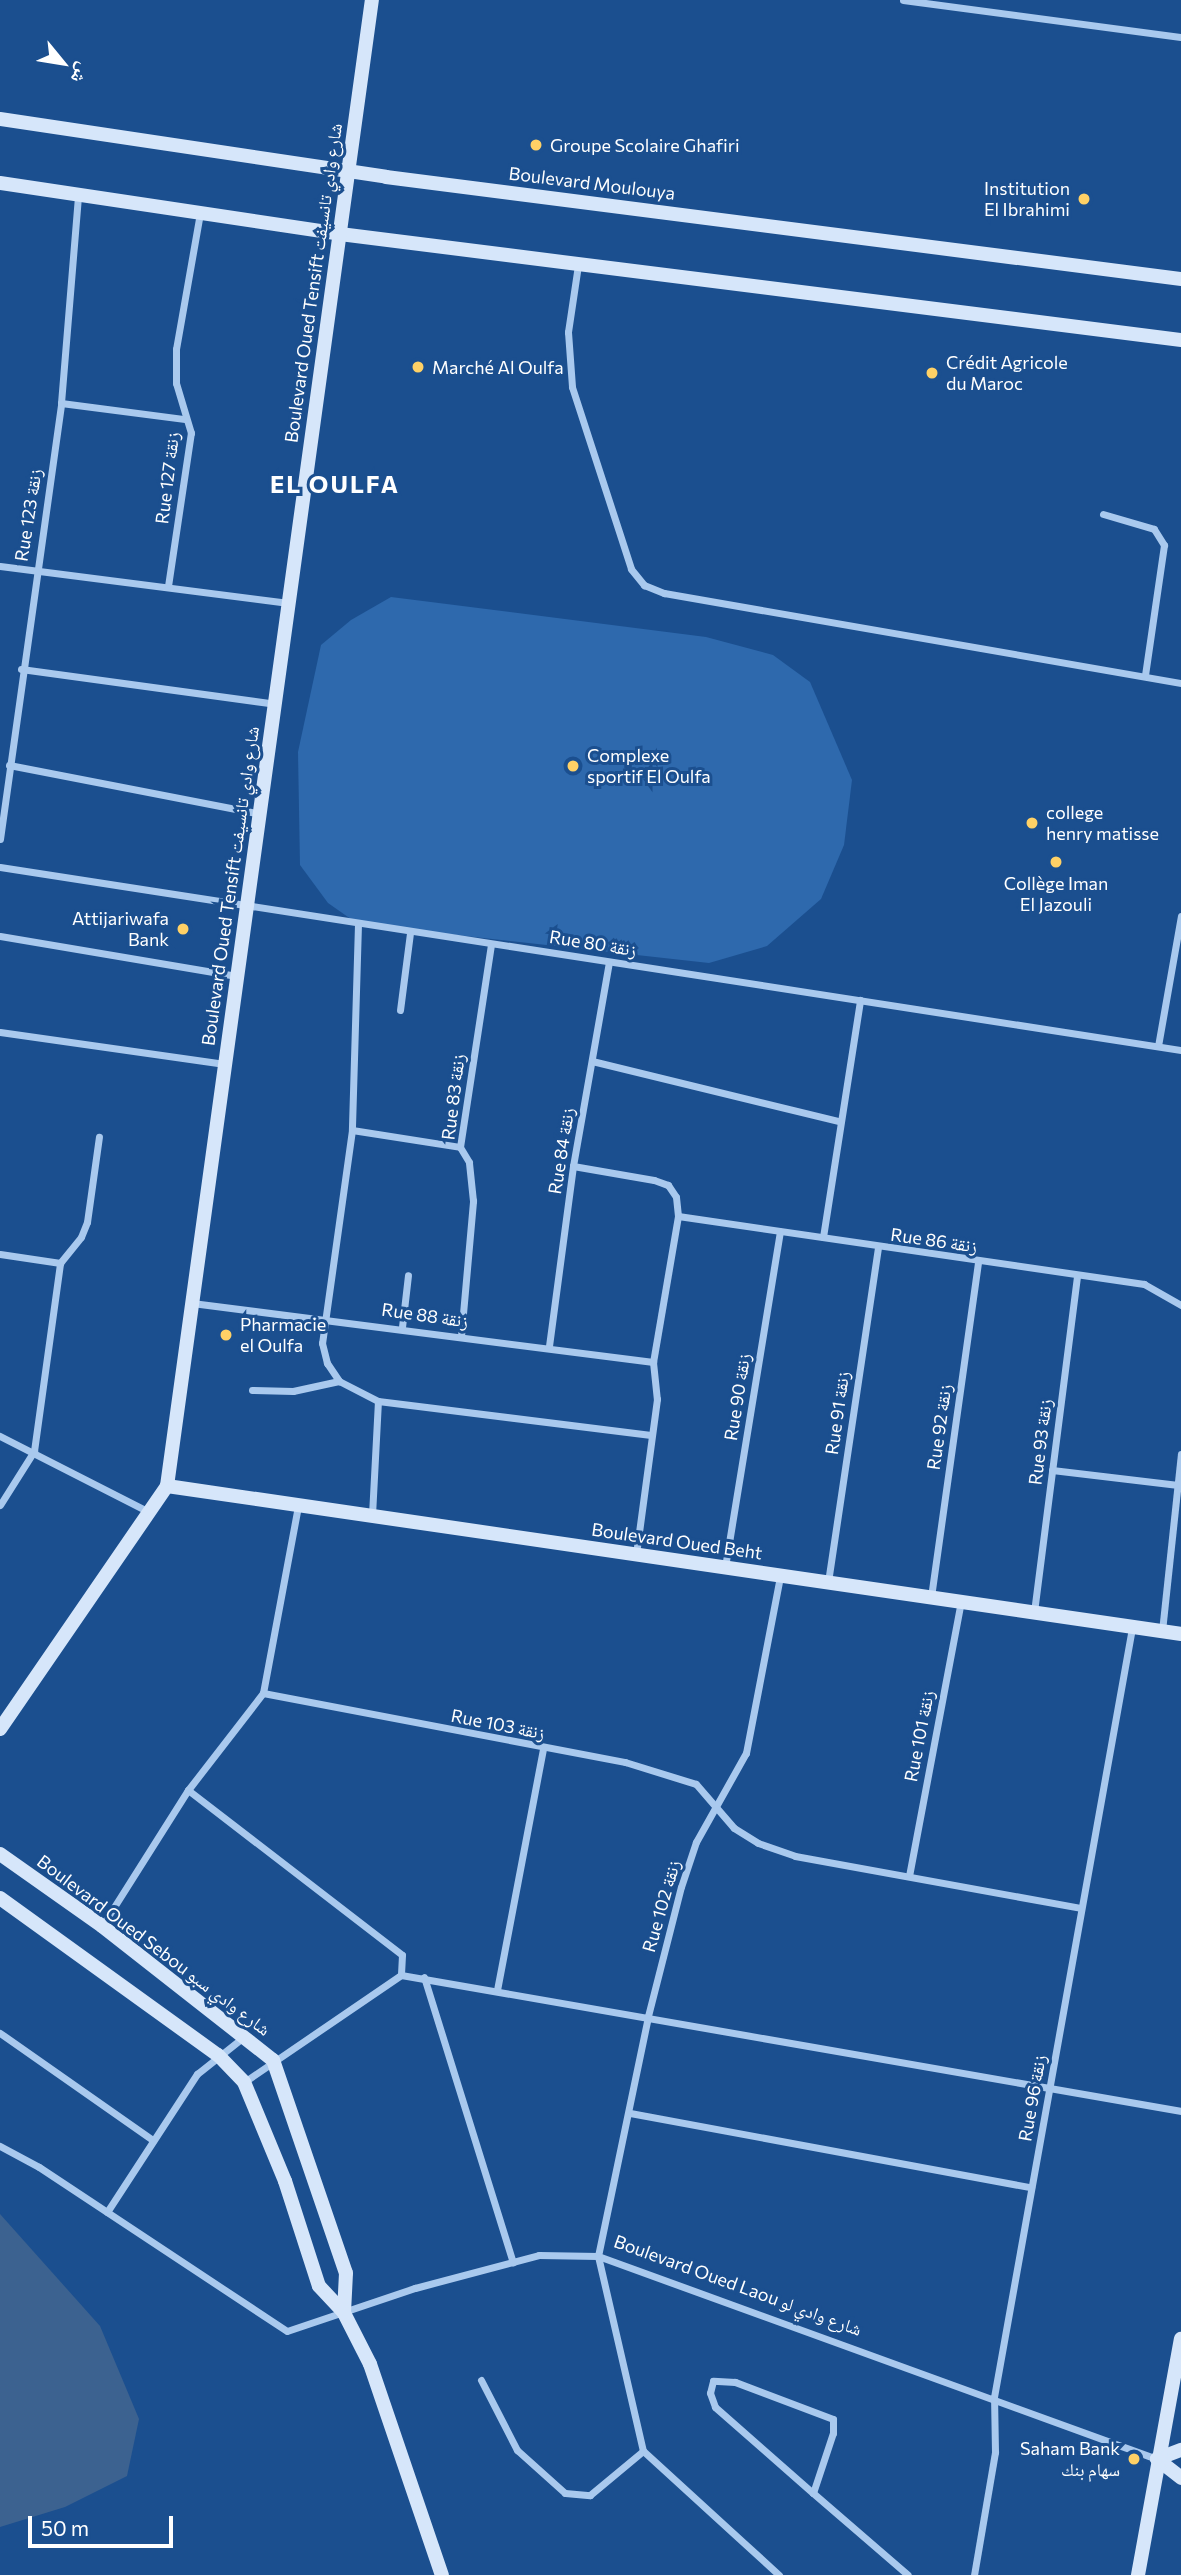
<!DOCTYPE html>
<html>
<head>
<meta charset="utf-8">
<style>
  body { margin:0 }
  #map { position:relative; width:1181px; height:2575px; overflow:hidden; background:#1b4f8f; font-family:Commissioner,"Noto Naskh Arabic",sans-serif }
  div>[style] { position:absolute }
  .green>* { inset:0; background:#2e69ad }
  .water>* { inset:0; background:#3c6290 }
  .street>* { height:7px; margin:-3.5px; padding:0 3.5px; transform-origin:3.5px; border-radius:3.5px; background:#a9c9ee }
  .secondary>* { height:14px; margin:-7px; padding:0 7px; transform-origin:7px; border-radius:7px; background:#d6e6fa }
  .dots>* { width:19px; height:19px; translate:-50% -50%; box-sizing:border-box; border:4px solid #1b4f8f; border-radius:50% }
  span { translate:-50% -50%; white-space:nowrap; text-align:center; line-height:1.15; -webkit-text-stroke:6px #1b4f8f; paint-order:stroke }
  .poi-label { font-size:18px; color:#fff }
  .left { translate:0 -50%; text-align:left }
  .right { translate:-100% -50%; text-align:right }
  .street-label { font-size:18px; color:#fff }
  .district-label { font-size:24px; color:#fff; font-weight:700; letter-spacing:2px }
  .north { position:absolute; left:28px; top:28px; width:70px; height:70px; -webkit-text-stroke:5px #1b4f8f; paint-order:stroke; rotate:120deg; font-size:19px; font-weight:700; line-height:28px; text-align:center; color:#fff }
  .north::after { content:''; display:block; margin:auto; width:24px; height:32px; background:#fff; clip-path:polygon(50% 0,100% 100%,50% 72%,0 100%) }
  .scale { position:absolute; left:28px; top:2516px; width:145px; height:32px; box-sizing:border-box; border:4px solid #fff; border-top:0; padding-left:9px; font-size:21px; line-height:24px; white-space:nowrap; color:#fff; -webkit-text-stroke:5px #1b4f8f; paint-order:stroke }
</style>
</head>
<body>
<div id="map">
  <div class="green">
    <div style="clip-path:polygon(391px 597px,706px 637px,773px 655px,810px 682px,852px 780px,844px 845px,821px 899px,767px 946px,709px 963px,358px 924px,328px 903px,300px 865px,298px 752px,321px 645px,351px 620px)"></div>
  </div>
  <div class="water">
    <div style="clip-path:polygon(0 2214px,100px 2326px,139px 2419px,127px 2476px,65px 2507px,0 2527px)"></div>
  </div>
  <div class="street">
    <div style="left:903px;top:0;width:280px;rotate:7.6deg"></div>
    <div style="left:578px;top:265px;width:68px;rotate:98.5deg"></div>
    <div style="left:568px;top:332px;width:55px;rotate:85.8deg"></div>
    <div style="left:572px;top:387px;width:191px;rotate:72deg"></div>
    <div style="left:631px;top:569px;width:21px;rotate:51deg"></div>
    <div style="left:644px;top:585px;width:22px;rotate:22deg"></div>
    <div style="left:664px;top:593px;width:525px;rotate:9.88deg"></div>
    <div style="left:61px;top:403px;width:125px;rotate:7.4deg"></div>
    <div style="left:1103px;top:514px;width:53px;rotate:16.4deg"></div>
    <div style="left:1154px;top:529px;width:19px;rotate:58deg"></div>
    <div style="left:1164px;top:545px;width:132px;rotate:98.3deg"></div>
    <div style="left:0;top:566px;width:291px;rotate:7.3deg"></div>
    <div style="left:168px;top:586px;width:155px;rotate:-81.5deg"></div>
    <div style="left:191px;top:433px;width:52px;rotate:-106.7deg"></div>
    <div style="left:176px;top:383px;width:34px;rotate:-90deg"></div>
    <div style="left:176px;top:349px;width:138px;rotate:-80deg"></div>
    <div style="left:21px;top:669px;width:256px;rotate:7.8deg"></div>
    <div style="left:9px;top:765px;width:256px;rotate:11deg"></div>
    <div style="left:0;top:839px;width:440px;rotate:-82deg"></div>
    <div style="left:61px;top:403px;width:210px;rotate:-85.3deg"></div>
    <div style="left:0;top:867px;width:1195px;rotate:8.81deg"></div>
    <div style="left:358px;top:924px;width:206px;rotate:91.7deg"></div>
    <div style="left:352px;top:1130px;width:215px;rotate:98deg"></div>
    <div style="left:322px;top:1343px;width:21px;rotate:76deg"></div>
    <div style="left:327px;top:1363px;width:22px;rotate:56deg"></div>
    <div style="left:339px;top:1381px;width:44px;rotate:27.1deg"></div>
    <div style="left:378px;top:1401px;width:275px;rotate:7.1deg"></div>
    <div style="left:0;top:936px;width:240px;rotate:9.6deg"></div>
    <div style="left:400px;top:1010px;width:78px;rotate:-82.6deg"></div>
    <div style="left:0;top:1032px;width:227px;rotate:8.1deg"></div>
    <div style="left:1158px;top:1046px;width:132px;rotate:-80deg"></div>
    <div style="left:592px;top:1061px;width:254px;rotate:13.7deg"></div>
    <div style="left:352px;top:1130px;width:109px;rotate:8.9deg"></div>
    <div style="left:573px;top:1166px;width:82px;rotate:9.8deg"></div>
    <div style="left:654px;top:1180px;width:15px;rotate:20deg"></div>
    <div style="left:668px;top:1185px;width:14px;rotate:56deg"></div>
    <div style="left:676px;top:1197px;width:19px;rotate:84deg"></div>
    <div style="left:678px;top:1216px;width:148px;rotate:99.7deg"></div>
    <div style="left:653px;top:1362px;width:37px;rotate:84deg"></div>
    <div style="left:657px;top:1399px;width:156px;rotate:97.7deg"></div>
    <div style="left:678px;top:1216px;width:471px;rotate:8.3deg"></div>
    <div style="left:1144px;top:1284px;width:43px;rotate:29.6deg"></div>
    <div style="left:823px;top:1237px;width:240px;rotate:-81.1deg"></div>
    <div style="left:0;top:1254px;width:61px;rotate:8.5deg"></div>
    <div style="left:192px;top:1303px;width:465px;rotate:7.3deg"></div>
    <div style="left:402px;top:1327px;width:52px;rotate:-83.4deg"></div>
    <div style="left:461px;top:1336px;width:136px;rotate:-84.9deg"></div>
    <div style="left:473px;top:1201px;width:39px;rotate:-96deg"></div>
    <div style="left:469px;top:1162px;width:17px;rotate:-121deg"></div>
    <div style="left:460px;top:1147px;width:205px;rotate:-81.3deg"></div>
    <div style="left:549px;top:1346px;width:182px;rotate:-82.4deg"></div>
    <div style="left:573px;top:1166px;width:207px;rotate:-80deg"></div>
    <div style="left:252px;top:1390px;width:41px;rotate:1.4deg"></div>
    <div style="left:293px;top:1391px;width:47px;rotate:-12.3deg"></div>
    <div style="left:0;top:1436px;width:167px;rotate:27deg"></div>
    <div style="left:1052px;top:1470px;width:127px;rotate:6.8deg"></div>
    <div style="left:0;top:1505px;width:64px;rotate:-57.8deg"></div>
    <div style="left:34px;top:1451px;width:190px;rotate:-82.1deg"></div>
    <div style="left:60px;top:1263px;width:33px;rotate:-51deg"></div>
    <div style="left:81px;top:1237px;width:16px;rotate:-68deg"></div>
    <div style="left:87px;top:1222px;width:86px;rotate:-82deg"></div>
    <div style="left:372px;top:1515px;width:114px;rotate:-87deg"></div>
    <div style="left:725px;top:1567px;width:340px;rotate:-80.7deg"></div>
    <div style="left:828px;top:1582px;width:338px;rotate:-81.5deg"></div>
    <div style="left:931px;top:1597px;width:338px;rotate:-82deg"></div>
    <div style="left:1034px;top:1612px;width:338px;rotate:-82.7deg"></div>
    <div style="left:1162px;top:1631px;width:178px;rotate:-83.9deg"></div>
    <div style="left:263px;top:1693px;width:369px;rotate:10.8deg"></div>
    <div style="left:625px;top:1762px;width:74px;rotate:17.2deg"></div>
    <div style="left:696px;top:1784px;width:58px;rotate:49.2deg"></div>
    <div style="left:734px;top:1828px;width:28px;rotate:32deg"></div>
    <div style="left:758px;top:1843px;width:39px;rotate:19deg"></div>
    <div style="left:795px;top:1856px;width:290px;rotate:10.3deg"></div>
    <div style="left:188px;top:1790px;width:270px;rotate:37.6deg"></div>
    <div style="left:402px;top:1955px;width:20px;rotate:93deg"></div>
    <div style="left:401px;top:1975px;width:190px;rotate:145.7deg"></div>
    <div style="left:909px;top:1876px;width:279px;rotate:-79.3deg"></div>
    <div style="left:102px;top:1926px;width:161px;rotate:-57.7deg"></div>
    <div style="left:188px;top:1790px;width:123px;rotate:-52.3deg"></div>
    <div style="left:263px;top:1693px;width:190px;rotate:-79.4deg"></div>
    <div style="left:401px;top:1975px;width:792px;rotate:9.89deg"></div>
    <div style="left:424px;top:1977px;width:299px;rotate:72.7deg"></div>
    <div style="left:497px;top:1990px;width:246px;rotate:-79.2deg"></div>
    <div style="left:0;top:2033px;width:187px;rotate:35deg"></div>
    <div style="left:630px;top:2113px;width:408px;rotate:10.5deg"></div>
    <div style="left:0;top:2146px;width:44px;rotate:28.3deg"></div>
    <div style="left:39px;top:2167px;width:297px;rotate:33.5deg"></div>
    <div style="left:287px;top:2331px;width:135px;rotate:-18.6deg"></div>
    <div style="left:415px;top:2288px;width:128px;rotate:-14.9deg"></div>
    <div style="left:539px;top:2255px;width:59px;rotate:1deg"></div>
    <div style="left:598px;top:2256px;width:595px;rotate:19.96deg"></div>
    <div style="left:107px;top:2212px;width:165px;rotate:-56.9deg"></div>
    <div style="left:197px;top:2074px;width:61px;rotate:-38.4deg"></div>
    <div style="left:481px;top:2380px;width:79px;rotate:62.8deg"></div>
    <div style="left:517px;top:2450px;width:64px;rotate:41.9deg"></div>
    <div style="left:565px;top:2493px;width:25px;rotate:5deg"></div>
    <div style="left:590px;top:2495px;width:69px;rotate:-39.7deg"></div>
    <div style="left:813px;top:2493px;width:63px;rotate:-71.6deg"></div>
    <div style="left:833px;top:2433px;width:14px;rotate:-90deg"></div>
    <div style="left:833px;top:2419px;width:105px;rotate:-159.3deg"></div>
    <div style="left:735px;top:2382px;width:22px;rotate:-177deg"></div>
    <div style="left:713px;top:2381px;width:12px;rotate:104deg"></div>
    <div style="left:710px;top:2393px;width:15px;rotate:70deg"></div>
    <div style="left:715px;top:2407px;width:130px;rotate:41.3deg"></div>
    <div style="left:813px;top:2493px;width:125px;rotate:40.8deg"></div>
    <div style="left:779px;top:2575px;width:184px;rotate:-137.6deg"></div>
    <div style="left:643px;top:2451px;width:200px;rotate:-103deg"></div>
    <div style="left:598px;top:2256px;width:245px;rotate:-78.2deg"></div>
    <div style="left:648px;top:2016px;width:133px;rotate:-75.7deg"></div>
    <div style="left:681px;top:1887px;width:47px;rotate:-71.6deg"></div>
    <div style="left:696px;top:1842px;width:102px;rotate:-60.7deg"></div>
    <div style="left:746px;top:1753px;width:180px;rotate:-79.1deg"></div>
    <div style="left:974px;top:2575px;width:125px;rotate:-80.3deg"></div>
    <div style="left:995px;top:2452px;width:55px;rotate:-91deg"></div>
    <div style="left:994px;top:2397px;width:781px;rotate:-79.83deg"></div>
  </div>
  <div class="secondary">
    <div style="left:0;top:119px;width:390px;rotate:8.5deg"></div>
    <div style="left:386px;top:177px;width:802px;rotate:7.31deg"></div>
    <div style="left:0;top:183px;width:344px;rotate:8.5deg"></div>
    <div style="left:340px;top:234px;width:848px;rotate:7.18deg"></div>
    <div style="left:167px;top:1486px;width:1025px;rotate:8.3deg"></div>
    <div style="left:0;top:1729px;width:295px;rotate:-55.5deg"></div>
    <div style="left:167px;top:1486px;width:1500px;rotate:-82.15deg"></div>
    <div style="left:0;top:1854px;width:125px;rotate:35.2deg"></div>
    <div style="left:102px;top:1926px;width:217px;rotate:38.1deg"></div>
    <div style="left:273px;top:2060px;width:225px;rotate:71.1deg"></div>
    <div style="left:346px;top:2273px;width:40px;rotate:92.9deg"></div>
    <div style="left:0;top:1898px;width:269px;rotate:35.8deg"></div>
    <div style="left:218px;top:2055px;width:37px;rotate:46deg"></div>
    <div style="left:244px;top:2082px;width:107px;rotate:67.5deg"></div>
    <div style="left:285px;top:2181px;width:110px;rotate:72.1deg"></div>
    <div style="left:319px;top:2286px;width:37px;rotate:47deg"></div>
    <div style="left:344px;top:2313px;width:57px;rotate:63deg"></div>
    <div style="left:370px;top:2364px;width:223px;rotate:71.2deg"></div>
    <div style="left:1157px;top:2459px;width:31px;rotate:38deg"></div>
    <div style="left:1157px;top:2459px;width:26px;rotate:-21deg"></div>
    <div style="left:1138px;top:2575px;width:240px;rotate:-79.7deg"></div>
  </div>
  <div class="dots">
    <div style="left:536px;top:145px;background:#ffd166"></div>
    <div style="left:1084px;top:199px;background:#ffd166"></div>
    <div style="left:418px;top:367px;background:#ffd166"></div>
    <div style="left:932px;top:373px;background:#ffd166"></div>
    <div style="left:573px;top:766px;background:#ffd166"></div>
    <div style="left:1032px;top:823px;background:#ffd166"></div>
    <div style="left:1056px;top:862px;background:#ffd166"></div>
    <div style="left:183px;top:929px;background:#ffd166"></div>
    <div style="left:226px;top:1335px;background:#ffd166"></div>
    <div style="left:1134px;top:2459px;background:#ffd166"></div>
  </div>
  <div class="poi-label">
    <span class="left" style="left:550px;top:145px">Groupe Scolaire Ghafiri</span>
    <span class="right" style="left:1070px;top:199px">Institution<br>El Ibrahimi</span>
    <span class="left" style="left:946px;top:373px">Crédit Agricole<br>du Maroc</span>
    <span class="left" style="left:432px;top:367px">Marché Al Oulfa</span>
    <span class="left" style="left:587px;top:766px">Complexe<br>sportif El Oulfa</span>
    <span class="left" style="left:1046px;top:823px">college<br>henry matisse</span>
    <span style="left:1056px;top:894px">Collège Iman<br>El Jazouli</span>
    <span class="right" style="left:169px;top:929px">Attijariwafa<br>Bank</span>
    <span class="left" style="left:240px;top:1335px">Pharmacie<br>el Oulfa</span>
    <span class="right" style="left:1120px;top:2459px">Saham Bank<br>سهام بنك</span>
  </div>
  <div class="street-label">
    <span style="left:592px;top:183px;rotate:7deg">Boulevard Moulouya</span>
    <span style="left:313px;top:283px;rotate:-82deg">Boulevard Oued Tensift شارع وادي تانسيفت</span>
    <span style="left:167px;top:478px;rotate:-83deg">Rue 127 زنقة</span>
    <span style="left:28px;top:515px;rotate:-81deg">Rue 123 زنقة</span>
    <span style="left:230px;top:886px;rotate:-82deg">Boulevard Oued Tensift شارع وادي تانسيفت</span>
    <span style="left:593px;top:943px;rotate:9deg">Rue 80 زنقة</span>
    <span style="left:453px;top:1097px;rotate:-83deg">Rue 83 زنقة</span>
    <span style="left:561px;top:1151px;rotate:-81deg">Rue 84 زنقة</span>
    <span style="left:934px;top:1240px;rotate:8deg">Rue 86 زنقة</span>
    <span style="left:425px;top:1315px;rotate:8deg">Rue 88 زنقة</span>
    <span style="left:737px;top:1397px;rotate:-81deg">Rue 90 زنقة</span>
    <span style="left:837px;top:1413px;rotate:-82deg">Rue 91 زنقة</span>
    <span style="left:939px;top:1427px;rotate:-82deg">Rue 92 زنقة</span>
    <span style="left:1040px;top:1442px;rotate:-83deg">Rue 93 زنقة</span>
    <span style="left:677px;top:1541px;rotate:8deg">Boulevard Oued Beht</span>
    <span style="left:498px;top:1724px;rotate:11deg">Rue 103 زنقة</span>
    <span style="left:919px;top:1736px;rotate:-79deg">Rue 101 زنقة</span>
    <span style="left:661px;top:1906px;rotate:-74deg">Rue 102 زنقة</span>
    <span style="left:154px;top:1945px;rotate:37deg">Boulevard Oued Sebou شارع وادي سبو</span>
    <span style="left:1032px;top:2098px;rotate:-80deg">Rue 96 زنقة</span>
    <span style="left:738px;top:2285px;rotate:20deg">Boulevard Oued Laou شارع وادي لو</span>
  </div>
  <div class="district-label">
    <span style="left:335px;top:484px">EL OULFA</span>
  </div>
  <div class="north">ش</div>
  <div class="scale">50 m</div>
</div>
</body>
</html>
